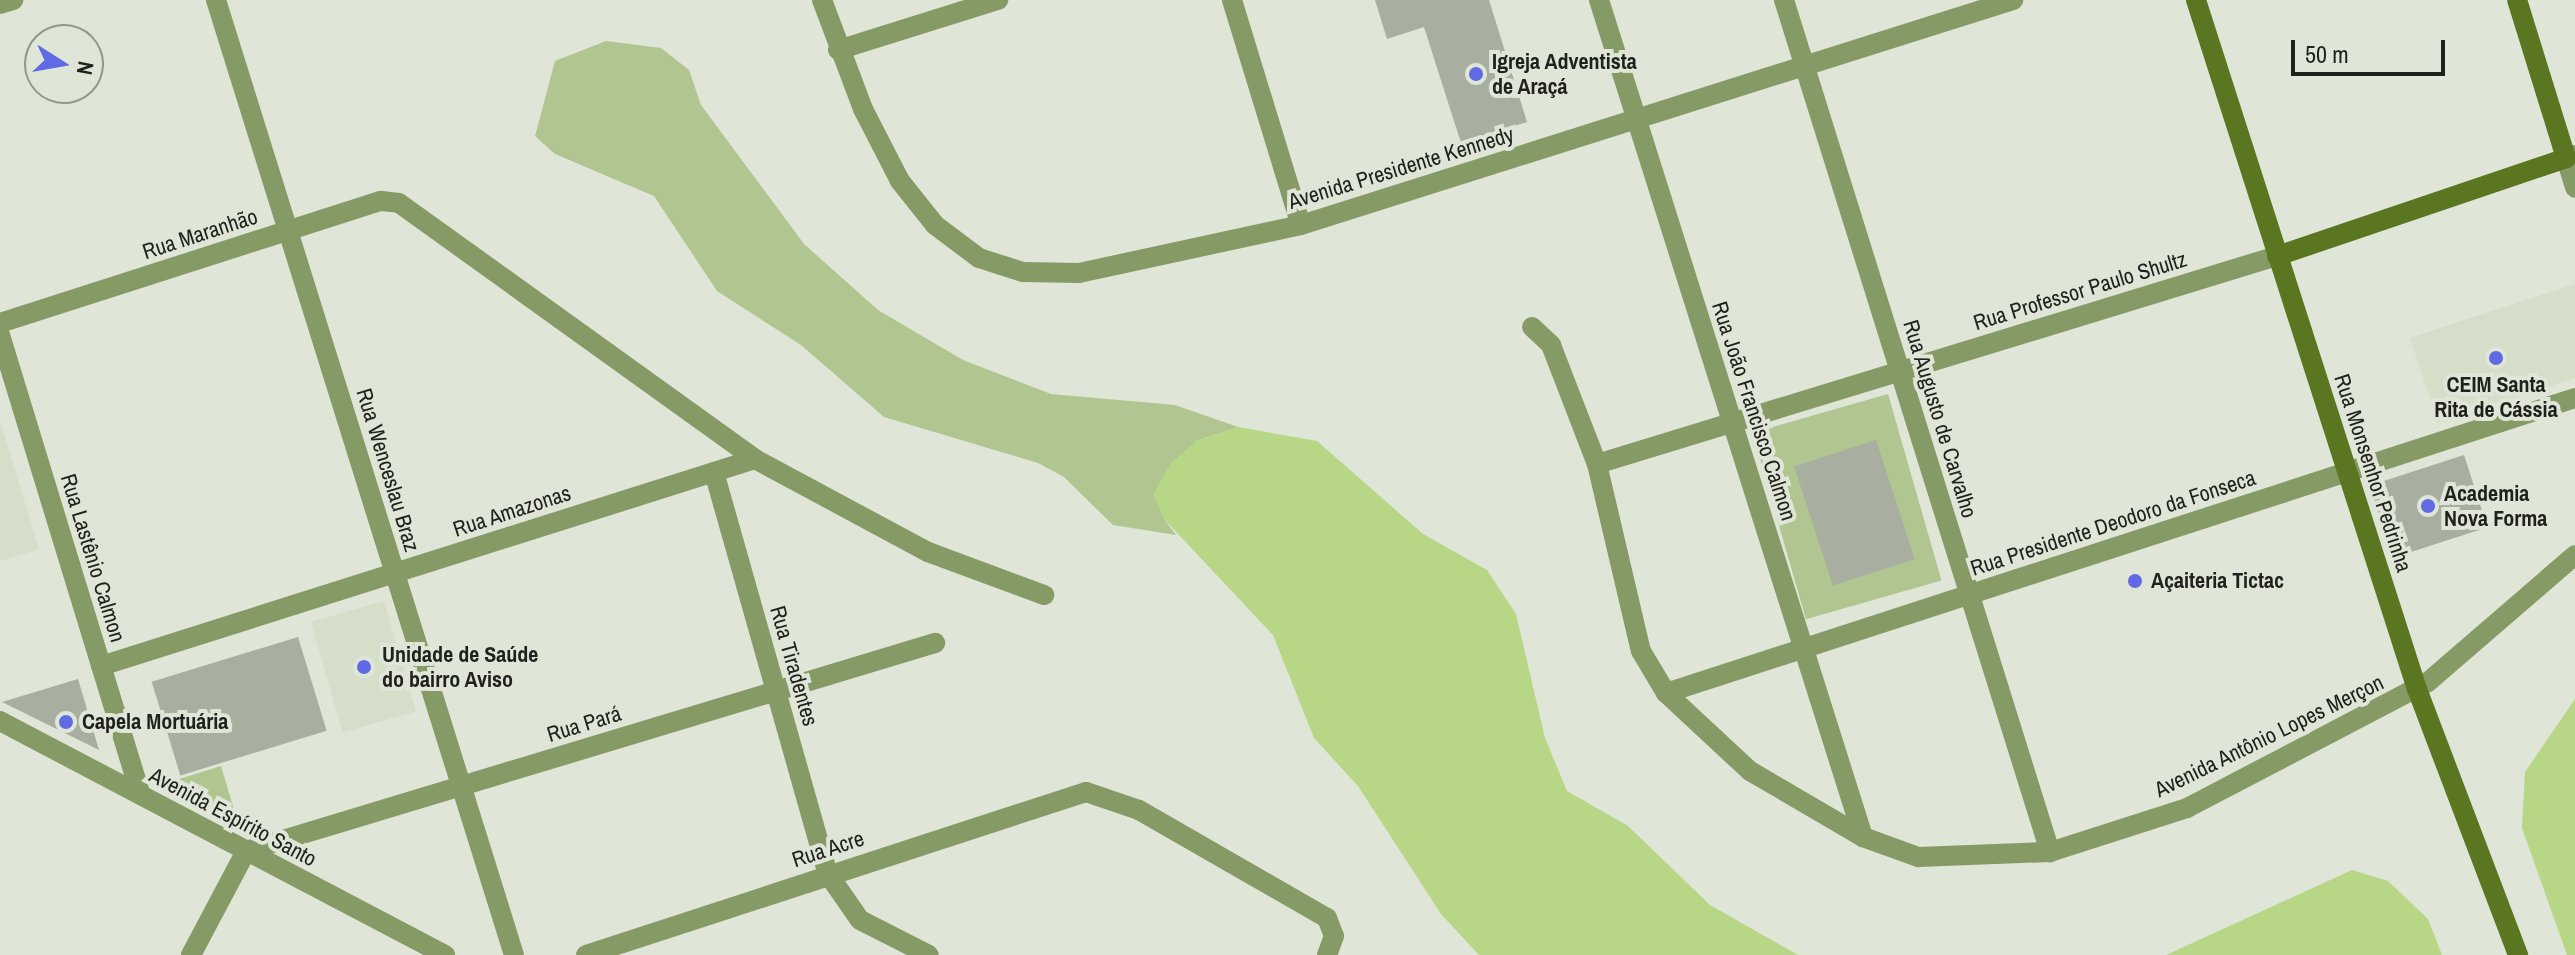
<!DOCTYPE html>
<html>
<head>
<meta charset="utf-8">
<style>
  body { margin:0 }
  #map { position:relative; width:2575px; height:955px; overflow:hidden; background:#dfe5d7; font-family:"Archivo Narrow",sans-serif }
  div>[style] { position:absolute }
  .built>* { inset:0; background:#d5dec8; transform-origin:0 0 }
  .green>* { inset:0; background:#b0c58f; transform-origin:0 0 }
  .water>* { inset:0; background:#b7d686 }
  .building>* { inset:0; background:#a8aea0; transform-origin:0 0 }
  .minor>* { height:20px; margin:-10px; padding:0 10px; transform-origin:10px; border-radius:10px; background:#869a66 }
  .tertiary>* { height:20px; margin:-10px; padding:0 10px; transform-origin:10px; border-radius:10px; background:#869a66 }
  .secondary>* { height:20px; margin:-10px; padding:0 10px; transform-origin:10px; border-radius:10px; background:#5a7621 }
  .dots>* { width:22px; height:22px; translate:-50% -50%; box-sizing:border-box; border:4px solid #dfe5d7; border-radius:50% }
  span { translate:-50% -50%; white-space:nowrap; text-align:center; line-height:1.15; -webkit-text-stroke:8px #dfe5d7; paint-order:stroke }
  .poi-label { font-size:22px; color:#1f211c; font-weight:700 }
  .left { translate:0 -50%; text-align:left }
  .street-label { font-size:22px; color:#1f211c }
  .north { position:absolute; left:24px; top:24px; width:80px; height:80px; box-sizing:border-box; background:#dfe5d7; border:2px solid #92978c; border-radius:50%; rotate:101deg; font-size:22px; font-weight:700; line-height:32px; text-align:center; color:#1f211c }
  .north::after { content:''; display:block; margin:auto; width:28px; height:36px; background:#606ae2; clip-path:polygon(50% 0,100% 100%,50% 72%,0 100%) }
  .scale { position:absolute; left:2291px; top:40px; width:154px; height:36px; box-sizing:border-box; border:4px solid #1f211c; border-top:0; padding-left:10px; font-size:24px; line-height:28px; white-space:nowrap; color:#1f211c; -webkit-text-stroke:6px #dfe5d7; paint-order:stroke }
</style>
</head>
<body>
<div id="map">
  <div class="built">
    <div style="clip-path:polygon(2575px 284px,2575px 378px,2438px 423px,2410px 338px)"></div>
    <div style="clip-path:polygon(0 421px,39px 549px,0 561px)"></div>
    <div style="left:384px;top:601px;width:115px;height:76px;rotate:74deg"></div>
  </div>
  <div class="green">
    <div style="clip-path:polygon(606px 41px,661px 48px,689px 70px,701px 105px,804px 244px,878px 310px,963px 360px,1051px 394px,1175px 405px,1238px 427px,1196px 441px,1164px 519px,1176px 535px,1113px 525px,1064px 477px,1038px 463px,884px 417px,801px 345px,717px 291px,654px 196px,555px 154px,535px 136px,555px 61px)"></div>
    <div style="left:1888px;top:394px;width:194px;height:141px;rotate:74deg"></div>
    <div style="clip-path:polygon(221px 766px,238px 823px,157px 786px)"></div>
  </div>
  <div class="water">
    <div style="clip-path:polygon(1238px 427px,1317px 441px,1423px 534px,1487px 570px,1516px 614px,1545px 738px,1567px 791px,1628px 826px,1710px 905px,1798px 955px,1479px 955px,1441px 914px,1358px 786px,1314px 738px,1273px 635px,1164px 519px,1153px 494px,1171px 463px,1196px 441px)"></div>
    <div style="clip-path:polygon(2575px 699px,2575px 955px,2567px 955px,2522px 828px,2525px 772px)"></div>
    <div style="clip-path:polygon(2352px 870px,2388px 881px,2428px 919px,2442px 955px,2166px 955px)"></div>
  </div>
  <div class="building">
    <div style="clip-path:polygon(1375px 0,1489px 0,1527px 122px,1461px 143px,1424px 27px,1387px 39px)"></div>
    <div style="left:1876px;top:440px;width:125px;height:86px;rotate:72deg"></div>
    <div style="left:2464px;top:455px;width:76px;height:99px;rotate:72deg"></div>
    <div style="left:298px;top:637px;width:98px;height:153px;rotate:73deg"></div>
    <div style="clip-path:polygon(78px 679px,99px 750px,2px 702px)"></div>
  </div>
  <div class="minor">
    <div style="left:216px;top:0;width:1000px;rotate:72.67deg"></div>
    <div style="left:822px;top:0;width:116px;rotate:69.4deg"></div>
    <div style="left:863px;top:109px;width:81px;rotate:62.8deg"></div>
    <div style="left:900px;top:181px;width:56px;rotate:51.5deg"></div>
    <div style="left:935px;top:225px;width:55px;rotate:36.9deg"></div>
    <div style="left:979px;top:258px;width:46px;rotate:17.7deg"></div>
    <div style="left:1023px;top:272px;width:56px;rotate:1deg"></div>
    <div style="left:1079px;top:273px;width:227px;rotate:-12.2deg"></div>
    <div style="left:1301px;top:225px;width:747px;rotate:-17.54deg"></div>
    <div style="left:1232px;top:0;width:235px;rotate:73deg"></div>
    <div style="left:1599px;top:0;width:878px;rotate:72.49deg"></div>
    <div style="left:1784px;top:0;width:893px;rotate:72.66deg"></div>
    <div style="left:838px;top:50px;width:168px;rotate:-17.4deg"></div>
    <div style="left:2575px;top:155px;width:9px;rotate:162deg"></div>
    <div style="left:2566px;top:158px;width:31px;rotate:73deg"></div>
    <div style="left:0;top:323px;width:400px;rotate:-17.8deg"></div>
    <div style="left:381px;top:201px;width:18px;rotate:6deg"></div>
    <div style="left:399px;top:203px;width:438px;rotate:35.7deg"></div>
    <div style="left:755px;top:459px;width:196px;rotate:28.3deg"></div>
    <div style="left:928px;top:552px;width:124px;rotate:20.3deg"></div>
    <div style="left:1532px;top:327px;width:26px;rotate:43deg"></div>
    <div style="left:1551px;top:345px;width:128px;rotate:68.9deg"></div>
    <div style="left:1597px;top:464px;width:192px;rotate:76.8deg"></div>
    <div style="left:1641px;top:651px;width:49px;rotate:59.2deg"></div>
    <div style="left:1666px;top:693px;width:115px;rotate:42.9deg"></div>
    <div style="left:1750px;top:771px;width:131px;rotate:30.3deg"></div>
    <div style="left:1863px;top:837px;width:59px;rotate:20deg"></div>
    <div style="left:1918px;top:857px;width:132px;rotate:-2.2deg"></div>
    <div style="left:2050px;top:852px;width:144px;rotate:-17.8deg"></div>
    <div style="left:2187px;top:808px;width:272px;rotate:-27.6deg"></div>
    <div style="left:2428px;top:682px;width:194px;rotate:-40.8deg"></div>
    <div style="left:0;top:335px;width:481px;rotate:73deg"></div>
    <div style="left:1597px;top:464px;width:711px;rotate:-17.01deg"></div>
    <div style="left:714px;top:472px;width:418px;rotate:74.2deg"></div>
    <div style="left:828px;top:874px;width:56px;rotate:55.2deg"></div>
    <div style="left:860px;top:920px;width:77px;rotate:26.9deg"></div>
    <div style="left:101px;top:666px;width:686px;rotate:-17.56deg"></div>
    <div style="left:1666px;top:693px;width:956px;rotate:-17.98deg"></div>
    <div style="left:0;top:721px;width:503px;rotate:27.74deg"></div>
    <div style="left:191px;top:955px;width:118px;rotate:-62.1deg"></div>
    <div style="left:246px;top:851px;width:720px;rotate:-16.8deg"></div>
    <div style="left:586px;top:955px;width:526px;rotate:-18.06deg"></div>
    <div style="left:1086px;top:792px;width:56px;rotate:18.8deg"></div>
    <div style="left:1139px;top:810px;width:217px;rotate:29.9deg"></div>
    <div style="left:1327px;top:918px;width:19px;rotate:69deg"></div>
    <div style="left:1334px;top:936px;width:20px;rotate:110deg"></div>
  </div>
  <div class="tertiary">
    <div style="left:0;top:4px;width:14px;rotate:-17deg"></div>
  </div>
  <div class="secondary">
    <div style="left:2196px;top:0;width:724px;rotate:72.22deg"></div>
    <div style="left:2417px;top:689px;width:285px;rotate:69.2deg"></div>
    <div style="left:2277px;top:256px;width:305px;rotate:-18.7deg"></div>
    <div style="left:2566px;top:158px;width:165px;rotate:-107.2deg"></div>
  </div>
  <div class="dots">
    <div style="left:1476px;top:74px;background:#606ae2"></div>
    <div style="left:2496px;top:358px;background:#606ae2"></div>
    <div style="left:2428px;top:506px;background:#606ae2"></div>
    <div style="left:2135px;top:581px;background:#606ae2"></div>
    <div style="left:364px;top:667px;background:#606ae2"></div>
    <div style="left:66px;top:722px;background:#606ae2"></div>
  </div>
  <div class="poi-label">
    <span class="left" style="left:1492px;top:74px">Igreja Adventista<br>de Araçá</span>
    <span style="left:2496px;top:397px">CEIM Santa<br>Rita de Cássia</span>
    <span class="left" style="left:2444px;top:506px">Academia<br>Nova Forma</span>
    <span class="left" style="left:2151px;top:581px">Açaiteria Tictac</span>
    <span class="left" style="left:382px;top:667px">Unidade de Saúde<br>do bairro Aviso</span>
    <span class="left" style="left:82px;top:722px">Capela Mortuária</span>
  </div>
  <div class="street-label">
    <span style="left:1401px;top:168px;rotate:-17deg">Avenida Presidente Kennedy</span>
    <span style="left:200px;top:234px;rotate:-18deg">Rua Maranhão</span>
    <span style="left:2080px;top:291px;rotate:-17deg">Rua Professor Paulo Shultz</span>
    <span style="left:1754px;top:411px;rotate:72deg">Rua João Francisco Calmon</span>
    <span style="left:1940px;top:419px;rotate:73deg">Rua Augusto de Carvalho</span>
    <span style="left:388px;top:470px;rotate:73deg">Rua Wenceslau Braz</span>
    <span style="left:2373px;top:473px;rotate:72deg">Rua Monsenhor Pedrinha</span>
    <span style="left:512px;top:511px;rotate:-18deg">Rua Amazonas</span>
    <span style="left:2113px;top:523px;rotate:-18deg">Rua Presidente Deodoro da Fonseca</span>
    <span style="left:93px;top:558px;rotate:73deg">Rua Lastênio Calmon</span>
    <span style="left:794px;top:666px;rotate:74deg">Rua Tiradentes</span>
    <span style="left:584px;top:724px;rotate:-17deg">Rua Pará</span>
    <span style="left:2269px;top:736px;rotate:-26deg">Avenida Antônio Lopes Merçon</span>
    <span style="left:233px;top:817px;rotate:28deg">Avenida Espírito Santo</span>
    <span style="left:828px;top:849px;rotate:-18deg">Rua Acre</span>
  </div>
  <div class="north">N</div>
  <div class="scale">50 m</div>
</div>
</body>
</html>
